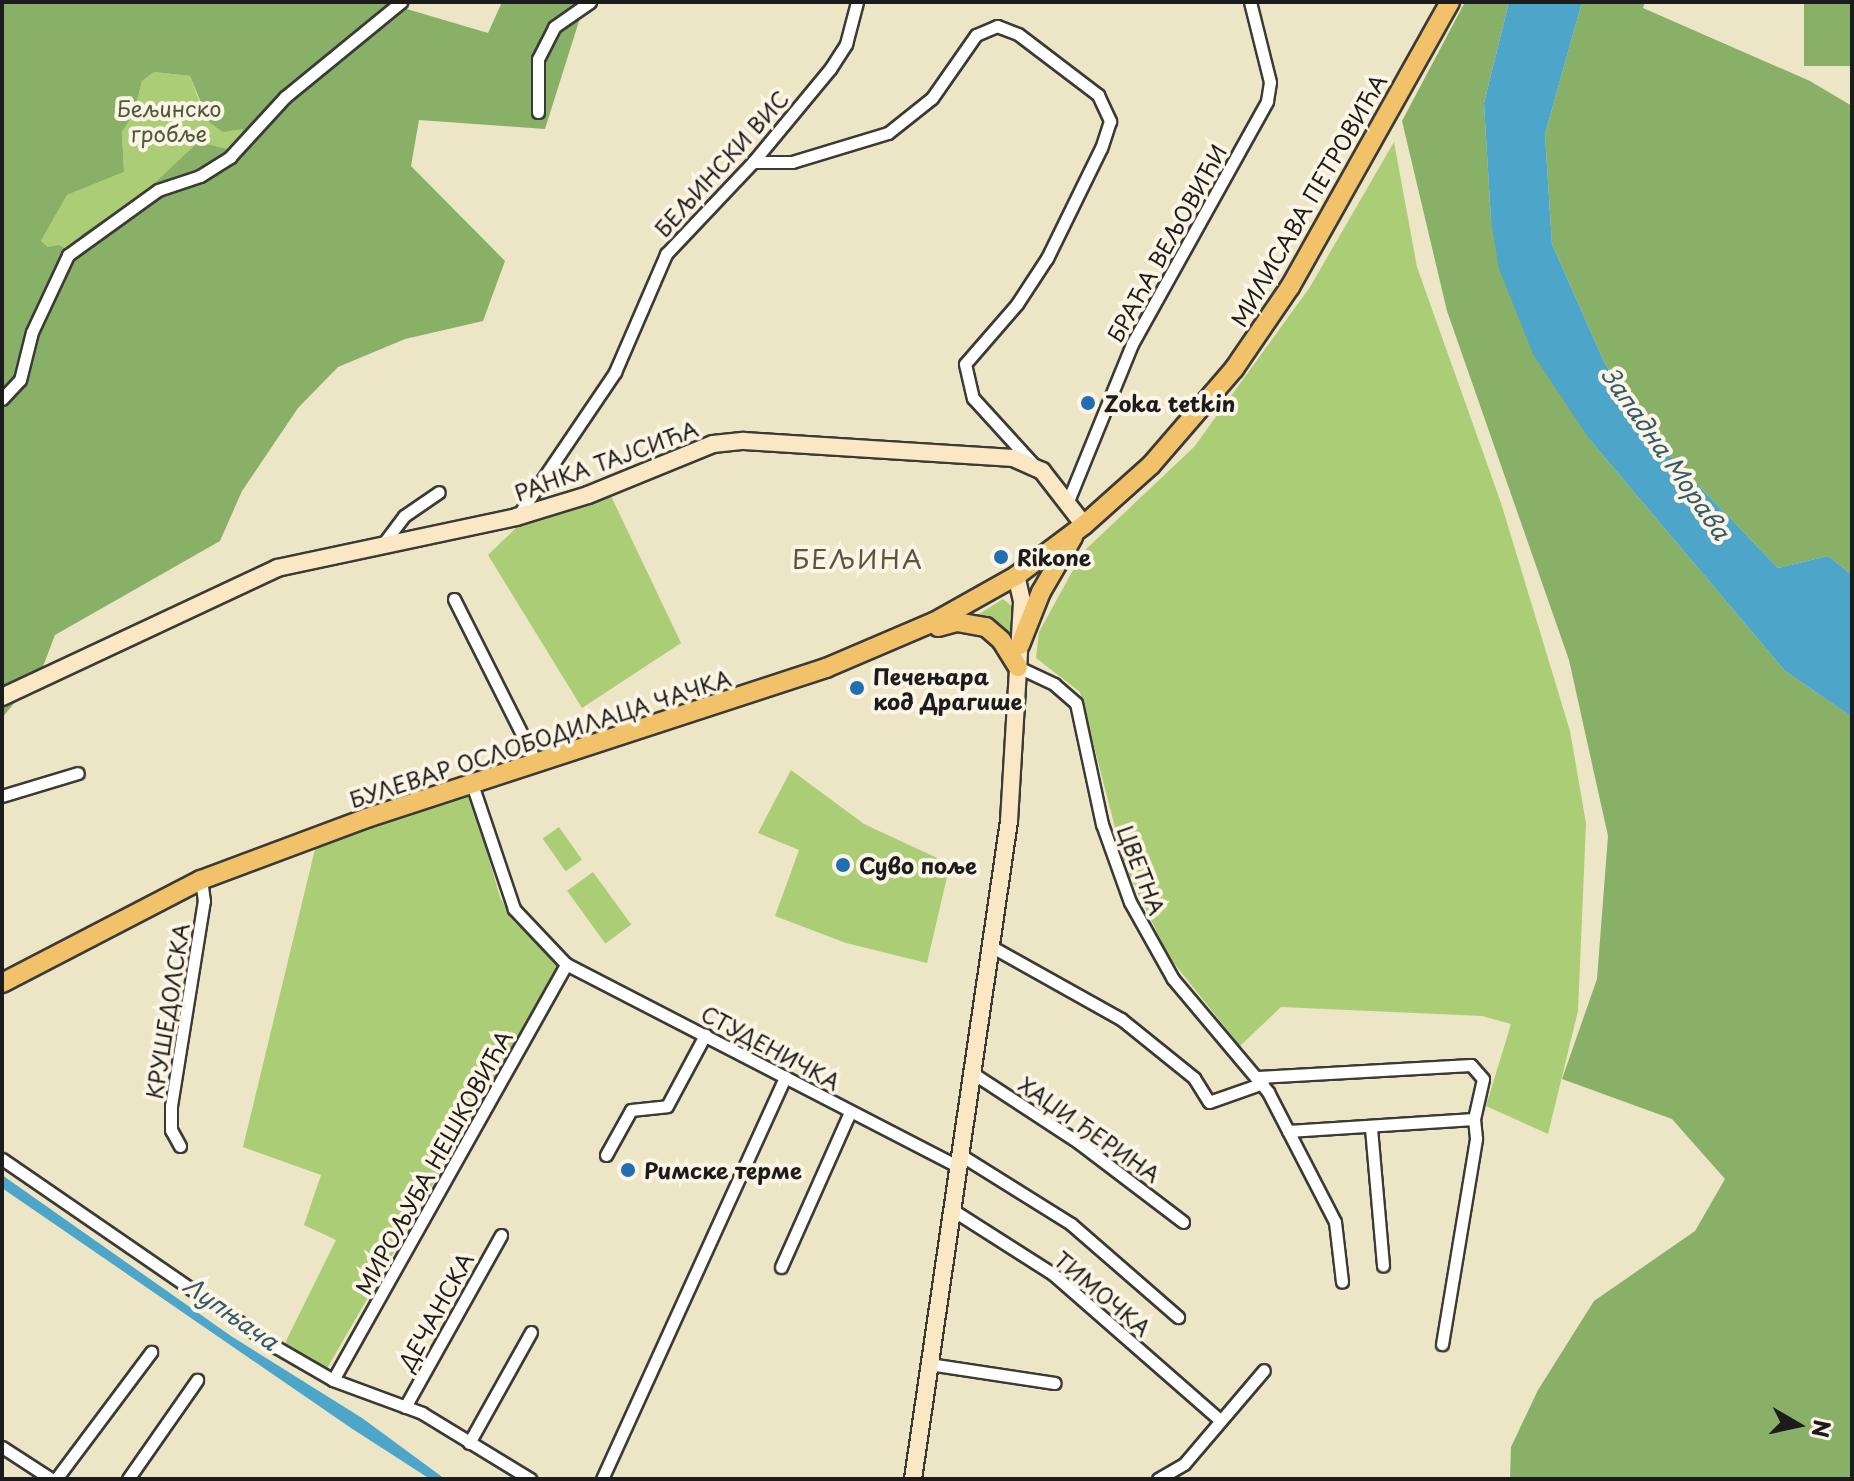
<!DOCTYPE html>
<html>
<head>
<meta charset="utf-8">
<style>
  body { margin:0 }
  #map { position:relative; width:1854px; height:1481px; overflow:hidden; background:#ece5c6; font-family:"Playpen Sans",sans-serif }
  div>[style] { position:absolute }
  .green>* { inset:0; background:#abcd76; transform-origin:0 0 }
  .forest>* { inset:0; background:#88b067; transform-origin:0 0 }
  .water>* { inset:0; background:#4da5ca }
  .roads { filter:drop-shadow(2px 0 #3b3a36) drop-shadow(-2px 0 #3b3a36) drop-shadow(0 2px #3b3a36) drop-shadow(0 -2px #3b3a36) }
  .street>* { height:11px; margin:-5.5px; padding:0 5.5px; transform-origin:5.5px; border-radius:5.5px; background:#fff }
  .secondary>* { height:16px; margin:-8px; padding:0 8px; transform-origin:8px; border-radius:8px; background:#fae7c3 }
  .primary>* { height:18px; margin:-9px; padding:0 9px; transform-origin:9px; border-radius:9px; background:#f2c26a }
  .dots>* { width:22px; height:22px; translate:-50% -50%; box-sizing:border-box; border:4px solid #fcf5e5; border-radius:50% }
  span { translate:-50% -50%; white-space:nowrap; text-align:center; line-height:1.15; -webkit-text-stroke:8px #fcf5e5; paint-order:stroke }
  .park-label { font-size:22px; color:#4e5a3c }
  .street-label { font-size:22px; color:#1c1c1c }
  .poi-label { font-size:22px; color:#1c1c1c; font-weight:700 }
  .left { translate:0 -50%; text-align:left }
  .water-label { font-size:24px; color:#325a6a; font-style:italic }
  .quarter-label { font-size:26px; color:#5e5241; letter-spacing:2px }
  .frame { position:absolute; inset:0; border:4px solid #1c1c1c; pointer-events:none }
  .north { position:absolute; left:1758px; top:1385px; width:80px; height:80px; -webkit-text-stroke:6px #fcf5e5; paint-order:stroke; rotate:99deg; font-size:22px; font-weight:700; line-height:32px; text-align:center; color:#1c1c1c }
  .north::after { content:''; display:block; margin:auto; width:28px; height:36px; background:#1c1c1c; clip-path:polygon(50% 0,100% 100%,50% 72%,0 100%) }
</style>
</head>
<body>
<div id="map">
  <div class="green">
    <div style="clip-path:polygon(154px 72px,190px 76px,202px 108px,243px 129px,239px 138px,228px 149px,198px 142px,146px 191px,82px 234px,71px 253px,48px 247px,41px 241px,67px 195px,124px 172px,122px 132px,134px 113px,142px 81px)"></div>
    <div style="clip-path:polygon(1394px 142px,1417px 267px,1501px 503px,1570px 731px,1586px 823px,1578px 1011px,1548px 1134px,1486px 1106px,1511px 1024px,1482px 1016px,1281px 1007px,1240px 1046px,1169px 957px,1125px 866px,1080px 692px,1036px 658px,1039px 632px,1083px 552px,1194px 447px,1310px 287px)"></div>
    <div style="clip-path:polygon(610px 494px,681px 643px,582px 708px,488px 555px,518px 526px)"></div>
    <div style="clip-path:polygon(1003px 599px,1014px 608px,1012px 643px,973px 618px)"></div>
    <div style="clip-path:polygon(791px 770px,864px 824px,950px 864px,927px 963px,846px 943px,775px 916px,799px 850px,758px 833px)"></div>
    <div style="clip-path:polygon(470px 793px,500px 897px,514px 922px,560px 964px,325px 1372px,285px 1343px,336px 1240px,304px 1225px,321px 1175px,243px 1147px,316px 845px)"></div>
    <div style="left:559px;top:827px;width:40px;height:20px;rotate:55deg"></div>
    <div style="left:593px;top:872px;width:65px;height:32px;rotate:54deg"></div>
  </div>
  <div class="forest">
    <div style="clip-path:polygon(evenodd,2px 2px,383px 2px,488px 33px,502px 2px,585px 2px,545px 129px,419px 120px,411px 166px,505px 261px,483px 321px,405px 339px,338px 367px,298px 408px,242px 491px,220px 541px,55px 635px,42px 669px,2px 718px,2px 2px,154px 72px,190px 76px,209px 122px,223px 132px,243px 129px,239px 138px,228px 149px,198px 142px,146px 191px,82px 234px,71px 252px,59px 245px,48px 247px,41px 241px,67px 195px,124px 172px,122px 132px,134px 113px,142px 81px,154px 72px)"></div>
    <div style="clip-path:polygon(1465px 2px,1509px 2px,1484px 103px,1491px 221px,1590px 440px,1785px 671px,1852px 717px,1852px 1479px,1510px 1479px,1511px 1447px,1538px 1390px,1594px 1301px,1695px 1231px,1725px 1179px,1672px 1119px,1562px 1079px,1597px 979px,1608px 836px,1569px 660px,1447px 311px,1402px 121px)"></div>
    <div style="clip-path:polygon(1582px 2px,1645px 2px,1643px 8px,1810px 81px,1852px 106px,1852px 575px,1828px 556px,1778px 568px,1667px 453px,1605px 364px,1552px 244px,1545px 134px)"></div>
    <div style="left:1804px;top:2px;width:48px;height:64px"></div>
  </div>
  <div class="water">
    <div style="clip-path:polygon(1509px 2px,1582px 2px,1545px 134px,1552px 244px,1605px 364px,1667px 453px,1778px 568px,1828px 556px,1852px 575px,1852px 717px,1785px 671px,1590px 440px,1533px 354px,1499px 269px,1491px 221px,1484px 103px)"></div>
    <div style="clip-path:polygon(2px 1175px,231px 1336px,362px 1418px,445px 1479px,430px 1479px,351px 1428px,2px 1188px)"></div>
  </div>
  <div class="roads">
    <div class="street">
      <div style="left:538px;top:112px;width:53px;rotate:-90deg"></div>
      <div style="left:538px;top:59px;width:36px;rotate:-63deg"></div>
      <div style="left:554px;top:27px;width:44px;rotate:-34.8deg"></div>
      <div style="left:753px;top:162px;width:39px"></div>
      <div style="left:792px;top:162px;width:100px;rotate:-16.8deg"></div>
      <div style="left:888px;top:133px;width:56px;rotate:-38.5deg"></div>
      <div style="left:932px;top:98px;width:77px;rotate:-55.1deg"></div>
      <div style="left:976px;top:35px;width:23px;rotate:-23deg"></div>
      <div style="left:997px;top:26px;width:22px;rotate:21deg"></div>
      <div style="left:1018px;top:34px;width:101px;rotate:37.3deg"></div>
      <div style="left:1098px;top:95px;width:29px;rotate:65deg"></div>
      <div style="left:1110px;top:121px;width:28px;rotate:108deg"></div>
      <div style="left:1101px;top:148px;width:123px;rotate:116.1deg"></div>
      <div style="left:1047px;top:258px;width:55px;rotate:123.1deg"></div>
      <div style="left:1017px;top:304px;width:79px;rotate:130.9deg"></div>
      <div style="left:965px;top:364px;width:35px;rotate:77deg"></div>
      <div style="left:973px;top:398px;width:91px;rotate:47.7deg"></div>
      <div style="left:2px;top:399px;width:26px;rotate:-47deg"></div>
      <div style="left:20px;top:380px;width:49px;rotate:-76deg"></div>
      <div style="left:32px;top:332px;width:85px;rotate:-64.9deg"></div>
      <div style="left:68px;top:255px;width:111px;rotate:-35.8deg"></div>
      <div style="left:158px;top:190px;width:44px;rotate:-18.4deg"></div>
      <div style="left:200px;top:176px;width:36px;rotate:-32deg"></div>
      <div style="left:230px;top:157px;width:81px;rotate:-47.5deg"></div>
      <div style="left:285px;top:97px;width:150px;rotate:-39.3deg"></div>
      <div style="left:1068px;top:501px;width:170px;rotate:-67.8deg"></div>
      <div style="left:1132px;top:344px;width:278px;rotate:-60.9deg"></div>
      <div style="left:1267px;top:101px;width:19px;rotate:-81deg"></div>
      <div style="left:1270px;top:82px;width:82px;rotate:-104deg"></div>
      <div style="left:517px;top:517px;width:175px;rotate:-55.9deg"></div>
      <div style="left:615px;top:372px;width:129px;rotate:-66.6deg"></div>
      <div style="left:666px;top:254px;width:127px;rotate:-46.6deg"></div>
      <div style="left:753px;top:162px;width:121px;rotate:-50.4deg"></div>
      <div style="left:830px;top:69px;width:30px;rotate:-57deg"></div>
      <div style="left:846px;top:44px;width:43px;rotate:-75.3deg"></div>
      <div style="left:383px;top:544px;width:35px;rotate:-53deg"></div>
      <div style="left:404px;top:516px;width:42px;rotate:-34.4deg"></div>
      <div style="left:454px;top:599px;width:185px;rotate:63.3deg"></div>
      <div style="left:1018px;top:667px;width:40px;rotate:25deg"></div>
      <div style="left:1054px;top:684px;width:29px;rotate:41deg"></div>
      <div style="left:1076px;top:703px;width:124px;rotate:77.9deg"></div>
      <div style="left:1102px;top:824px;width:83px;rotate:70.3deg"></div>
      <div style="left:1130px;top:902px;width:88px;rotate:60.8deg"></div>
      <div style="left:1173px;top:979px;width:148px;rotate:49.9deg"></div>
      <div style="left:1268px;top:1092px;width:146px;rotate:62.7deg"></div>
      <div style="left:1335px;top:1222px;width:60px;rotate:83.3deg"></div>
      <div style="left:472px;top:784px;width:132px;rotate:71.4deg"></div>
      <div style="left:514px;top:909px;width:76px;rotate:46.6deg"></div>
      <div style="left:2px;top:796px;width:79px;rotate:-16.8deg"></div>
      <div style="left:992px;top:947px;width:148px;rotate:29.2deg"></div>
      <div style="left:1121px;top:1019px;width:94px;rotate:38.9deg"></div>
      <div style="left:1194px;top:1078px;width:28px;rotate:58deg"></div>
      <div style="left:1209px;top:1102px;width:57px;rotate:-19.4deg"></div>
      <div style="left:566px;top:964px;width:441px;rotate:27.3deg"></div>
      <div style="left:971px;top:1072px;width:128px;rotate:33.2deg"></div>
      <div style="left:1078px;top:1142px;width:132px;rotate:37.3deg"></div>
      <div style="left:1258px;top:1077px;width:213px;rotate:-3.2deg"></div>
      <div style="left:1471px;top:1065px;width:18px;rotate:49deg"></div>
      <div style="left:1483px;top:1079px;width:41px;rotate:102.7deg"></div>
      <div style="left:1371px;top:1128px;width:138px;rotate:85deg"></div>
      <div style="left:1288px;top:1131px;width:186px;rotate:-3.7deg"></div>
      <div style="left:1474px;top:1119px;width:20px;rotate:84deg"></div>
      <div style="left:1476px;top:1139px;width:208px;rotate:99.4deg"></div>
      <div style="left:180px;top:1146px;width:18px;rotate:-119deg"></div>
      <div style="left:171px;top:1130px;width:24px;rotate:-90deg"></div>
      <div style="left:171px;top:1106px;width:208px;rotate:-80.9deg"></div>
      <div style="left:204px;top:901px;width:21px;rotate:-98deg"></div>
      <div style="left:959px;top:1154px;width:132px;rotate:32deg"></div>
      <div style="left:1071px;top:1224px;width:142px;rotate:41deg"></div>
      <div style="left:606px;top:1155px;width:51px;rotate:-60.9deg"></div>
      <div style="left:631px;top:1110px;width:36px;rotate:-6deg"></div>
      <div style="left:667px;top:1106px;width:81px;rotate:-61.8deg"></div>
      <div style="left:2px;top:1159px;width:332px;rotate:34.5deg"></div>
      <div style="left:276px;top:1347px;width:66px;rotate:30.1deg"></div>
      <div style="left:333px;top:1380px;width:95px;rotate:20.3deg"></div>
      <div style="left:422px;top:1413px;width:127px;rotate:31.4deg"></div>
      <div style="left:951px;top:1209px;width:121px;rotate:32.5deg"></div>
      <div style="left:1053px;top:1274px;width:222px;rotate:41.2deg"></div>
      <div style="left:781px;top:1267px;width:170px;rotate:-66deg"></div>
      <div style="left:929px;top:1364px;width:127px;rotate:8.6deg"></div>
      <div style="left:333px;top:1380px;width:477px;rotate:-60.7deg"></div>
      <div style="left:405px;top:1407px;width:197px;rotate:-60.8deg"></div>
      <div style="left:469px;top:1443px;width:127px;rotate:-60.8deg"></div>
      <div style="left:2px;top:1447px;width:59px;rotate:33.1deg"></div>
      <div style="left:56px;top:1479px;width:159px;rotate:-53.2deg"></div>
      <div style="left:128px;top:1479px;width:121px;rotate:-55.1deg"></div>
      <div style="left:602px;top:1479px;width:442px;rotate:-65.5deg"></div>
      <div style="left:1158px;top:1479px;width:30px;rotate:-30deg"></div>
      <div style="left:1184px;top:1464px;width:123px;rotate:-49.6deg"></div>
    </div>
    <div class="secondary">
      <div style="left:2px;top:697px;width:304px;rotate:-25.1deg"></div>
      <div style="left:277px;top:568px;width:244px;rotate:-12deg"></div>
      <div style="left:516px;top:517px;width:75px;rotate:-17deg"></div>
      <div style="left:588px;top:495px;width:135px;rotate:-22.2deg"></div>
      <div style="left:713px;top:444px;width:31px;rotate:-6deg"></div>
      <div style="left:744px;top:441px;width:270px;rotate:3.6deg"></div>
      <div style="left:1013px;top:458px;width:32px;rotate:24deg"></div>
      <div style="left:1042px;top:471px;width:68px;rotate:52.1deg"></div>
      <div style="left:913px;top:1479px;width:665px;rotate:-81.7deg"></div>
      <div style="left:1009px;top:821px;width:220px;rotate:-86.6deg"></div>
      <div style="left:1022px;top:601px;width:26px;rotate:-103deg"></div>
    </div>
    <div class="primary">
      <div style="left:938px;top:627px;width:20px;rotate:-15deg"></div>
      <div style="left:957px;top:622px;width:29px;rotate:10deg"></div>
      <div style="left:986px;top:627px;width:20px;rotate:41deg"></div>
      <div style="left:1001px;top:640px;width:32px;rotate:58deg"></div>
      <div style="left:1020px;top:645px;width:57px;rotate:-68.4deg"></div>
      <div style="left:1041px;top:592px;width:64px;rotate:-59.8deg"></div>
      <div style="left:2px;top:983px;width:224px;rotate:-27.4deg"></div>
      <div style="left:201px;top:880px;width:177px;rotate:-20.5deg"></div>
      <div style="left:367px;top:818px;width:483px;rotate:-18.1deg"></div>
      <div style="left:826px;top:668px;width:117px;rotate:-23.1deg"></div>
      <div style="left:934px;top:622px;width:94px;rotate:-29.3deg"></div>
      <div style="left:1016px;top:576px;width:85px;rotate:-36.9deg"></div>
      <div style="left:1084px;top:525px;width:90px;rotate:-41.8deg"></div>
      <div style="left:1151px;top:465px;width:127px;rotate:-49.2deg"></div>
      <div style="left:1234px;top:369px;width:99px;rotate:-55.7deg"></div>
      <div style="left:1290px;top:287px;width:327px;rotate:-60.7deg"></div>
    </div>
  </div>
  <div class="dots">
    <div style="left:1088px;top:403px;background:#1f6fb2"></div>
    <div style="left:1001px;top:557px;background:#1f6fb2"></div>
    <div style="left:857px;top:688px;background:#1f6fb2"></div>
    <div style="left:843px;top:865px;background:#1f6fb2"></div>
    <div style="left:628px;top:1170px;background:#1f6fb2"></div>
  </div>
  <div class="park-label">
    <span style="left:169px;top:120px">Бељинско<br>гробље</span>
  </div>
  <div class="street-label">
    <span style="left:721px;top:163px;rotate:-48deg">БЕЉИНСКИ ВИС</span>
    <span style="left:1308px;top:200px;rotate:-60deg">МИЛИСАВА ПЕТРОВИЋА</span>
    <span style="left:1166px;top:243px;rotate:-61deg">БРАЋА ВЕЉОВИЋИ</span>
    <span style="left:606px;top:460px;rotate:-20deg">РАНКА ТАЈСИЋА</span>
    <span style="left:540px;top:738px;rotate:-18deg">БУЛЕВАР ОСЛОБОДИЛАЦА ЧАЧКА</span>
    <span style="left:1142px;top:870px;rotate:69deg">ЦВЕТНА</span>
    <span style="left:167px;top:1011px;rotate:-81deg">КРУШЕДОЛСКА</span>
    <span style="left:771px;top:1047px;rotate:28deg">СТУДЕНИЧКА</span>
    <span style="left:1090px;top:1129px;rotate:35deg">ХАЏИ ЂЕРИНА</span>
    <span style="left:433px;top:1162px;rotate:-61deg">МИРОЉУБА НЕШКОВИЋА</span>
    <span style="left:1103px;top:1293px;rotate:40deg">ТИМОЧКА</span>
    <span style="left:435px;top:1311px;rotate:-61deg">ДЕЧАНСКА</span>
  </div>
  <div class="poi-label">
    <span class="left" style="left:1104px;top:403px">Zoka tetkin</span>
    <span class="left" style="left:1017px;top:557px">Rikone</span>
    <span class="left" style="left:873px;top:688px">Печењара<br>код Драгише</span>
    <span class="left" style="left:859px;top:865px">Суво поље</span>
    <span class="left" style="left:644px;top:1170px">Римске терме</span>
  </div>
  <div class="water-label">
    <span style="left:1666px;top:453px;rotate:55deg">Западна Морава</span>
    <span style="left:231px;top:1313px;rotate:35deg">Лупњача</span>
  </div>
  <div class="quarter-label">
    <span style="left:858px;top:559px">БЕЉИНА</span>
  </div>
  <div class="frame"></div>
  <div class="north">N</div>
</div>
</body>
</html>
